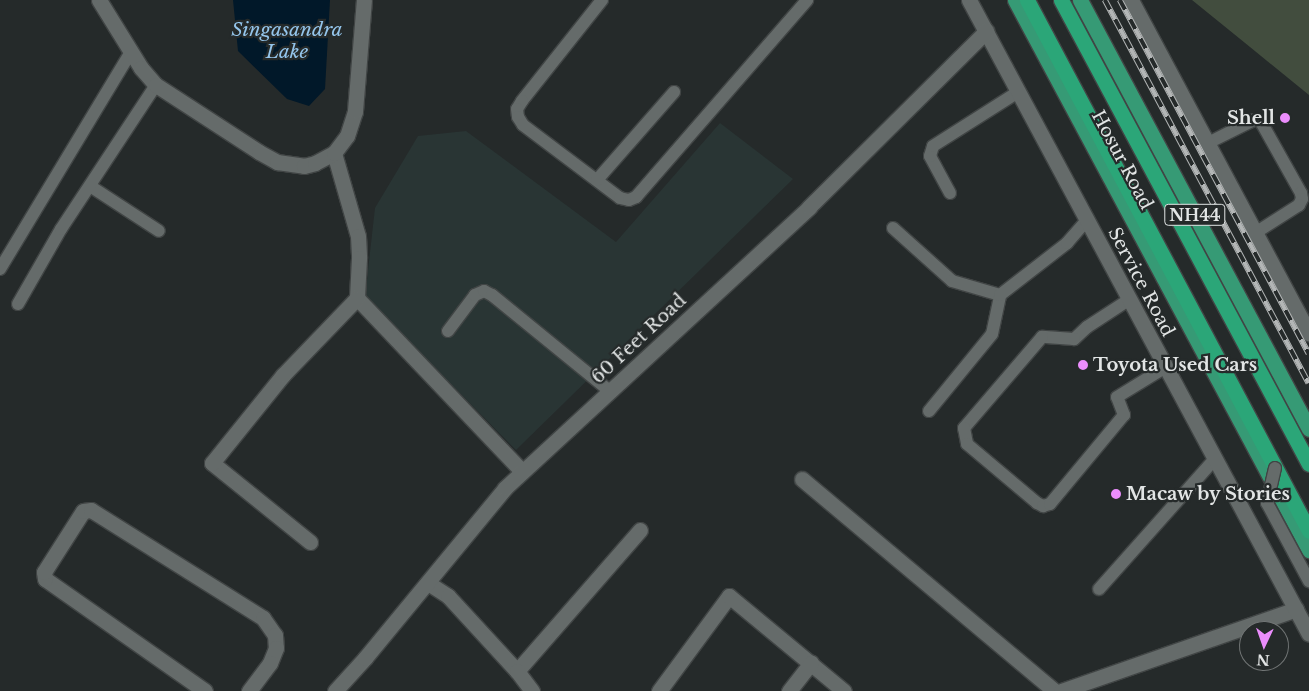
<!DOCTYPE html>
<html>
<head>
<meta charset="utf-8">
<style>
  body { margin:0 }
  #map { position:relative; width:1309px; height:691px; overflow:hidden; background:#252a2a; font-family:"Libre Baskerville",serif }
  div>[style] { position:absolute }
  .built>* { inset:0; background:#293534 }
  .green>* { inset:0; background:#424d3e }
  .water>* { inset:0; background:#011829 }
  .roads { filter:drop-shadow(1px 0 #414545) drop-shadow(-1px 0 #414545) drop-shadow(0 1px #414545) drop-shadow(0 -1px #414545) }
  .service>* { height:12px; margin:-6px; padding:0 6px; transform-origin:6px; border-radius:6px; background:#656b6a }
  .minor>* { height:15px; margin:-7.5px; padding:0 7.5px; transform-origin:7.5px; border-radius:7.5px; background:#656b6a }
  .tertiary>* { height:15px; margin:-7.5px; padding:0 7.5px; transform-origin:7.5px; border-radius:7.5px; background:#656b6a }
  .trunk>* { height:15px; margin:-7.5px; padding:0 7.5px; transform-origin:7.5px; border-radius:7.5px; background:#369a75 }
  .motorway>* { height:15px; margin:-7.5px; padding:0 7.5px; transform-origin:7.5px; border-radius:7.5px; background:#2ba678 }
  .rail>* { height:5.5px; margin-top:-2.75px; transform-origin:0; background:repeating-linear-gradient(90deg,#252a2a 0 11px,#b3b6b6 0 22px); box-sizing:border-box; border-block:1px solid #b3b6b6 }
  .bridges { filter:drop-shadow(1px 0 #414545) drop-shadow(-1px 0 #414545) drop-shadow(0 1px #414545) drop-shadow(0 -1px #414545) }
  .service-bridge>* { height:12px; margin:-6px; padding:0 6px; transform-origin:6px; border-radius:6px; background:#656b6a }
  .dots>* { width:14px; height:14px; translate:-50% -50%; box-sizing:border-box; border:2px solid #252a2a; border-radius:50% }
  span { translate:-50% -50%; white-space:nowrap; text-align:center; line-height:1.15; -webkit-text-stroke:4.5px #252a2a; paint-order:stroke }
  .shield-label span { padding:1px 4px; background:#252a2a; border:1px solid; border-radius:4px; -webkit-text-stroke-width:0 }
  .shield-label { font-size:16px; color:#e2e5e5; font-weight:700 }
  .poi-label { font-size:18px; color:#e2e5e5; font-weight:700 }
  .right { translate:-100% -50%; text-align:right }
  .left { translate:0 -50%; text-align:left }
  .street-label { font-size:18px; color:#e2e5e5 }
  .water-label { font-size:19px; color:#94c5eb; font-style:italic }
  .north { position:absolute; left:1239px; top:621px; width:50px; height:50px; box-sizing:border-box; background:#252a2a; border:1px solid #717575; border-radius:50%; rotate:183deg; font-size:14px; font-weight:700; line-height:20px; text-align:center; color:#e2e5e5 }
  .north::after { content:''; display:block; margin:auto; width:18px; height:22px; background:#eb8dfc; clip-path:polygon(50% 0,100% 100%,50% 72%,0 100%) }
</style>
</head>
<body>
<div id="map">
  <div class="built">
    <div style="clip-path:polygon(720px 123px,793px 179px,516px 450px,365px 297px,375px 208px,418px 136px,466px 131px,616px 242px)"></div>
  </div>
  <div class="green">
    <div style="clip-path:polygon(1192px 0,1309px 0,1309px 95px,1250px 47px)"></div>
  </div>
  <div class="water">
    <div style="clip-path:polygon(233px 0,330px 0,325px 89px,309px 106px,287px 99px,238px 51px)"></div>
  </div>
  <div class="roads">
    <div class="service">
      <div style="left:602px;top:0;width:129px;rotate:128.4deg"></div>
      <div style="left:522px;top:101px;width:9px;rotate:122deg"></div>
      <div style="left:517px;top:109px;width:8px;rotate:83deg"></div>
      <div style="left:518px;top:117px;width:9px;rotate:58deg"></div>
      <div style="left:523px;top:125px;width:121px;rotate:37deg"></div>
      <div style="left:620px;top:198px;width:9px;rotate:13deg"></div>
      <div style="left:629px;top:200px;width:8px;rotate:-23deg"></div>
      <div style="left:636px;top:197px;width:261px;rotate:-49deg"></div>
      <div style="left:1208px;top:143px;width:51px;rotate:-26.6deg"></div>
      <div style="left:1254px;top:120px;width:6px"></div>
      <div style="left:1260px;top:120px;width:84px;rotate:60.7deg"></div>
      <div style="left:1301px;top:193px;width:6px;rotate:81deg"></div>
      <div style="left:1302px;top:199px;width:7px;rotate:117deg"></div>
      <div style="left:1299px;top:205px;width:52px;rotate:147.5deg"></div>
      <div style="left:597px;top:180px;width:117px;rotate:-48.8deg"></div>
      <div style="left:90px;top:186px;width:82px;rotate:33.1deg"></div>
      <div style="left:950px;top:193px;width:42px;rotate:-118.4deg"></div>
      <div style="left:930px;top:156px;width:10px;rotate:-73deg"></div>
      <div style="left:933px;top:146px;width:101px;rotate:-32.4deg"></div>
      <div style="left:893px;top:228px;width:79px;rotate:41.9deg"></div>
      <div style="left:952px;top:281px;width:50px;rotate:16.3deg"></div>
      <div style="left:0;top:269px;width:253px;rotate:-58.9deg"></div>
      <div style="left:1130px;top:299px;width:51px;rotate:146.9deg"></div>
      <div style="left:1087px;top:327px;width:18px;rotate:137deg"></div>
      <div style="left:1074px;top:339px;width:32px;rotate:-176deg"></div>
      <div style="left:1042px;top:337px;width:120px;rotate:130.6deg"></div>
      <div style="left:964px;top:428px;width:16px;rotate:79deg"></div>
      <div style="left:967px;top:444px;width:92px;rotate:40.1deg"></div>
      <div style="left:1037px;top:503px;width:7px;rotate:27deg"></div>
      <div style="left:1043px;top:506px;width:7px;rotate:-16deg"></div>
      <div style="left:1050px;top:504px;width:116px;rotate:-50.3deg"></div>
      <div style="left:1124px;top:415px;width:19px;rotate:-111deg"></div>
      <div style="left:1117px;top:397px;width:57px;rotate:-31.5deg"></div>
      <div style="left:18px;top:304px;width:86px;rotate:-60.2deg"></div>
      <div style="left:61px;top:229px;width:173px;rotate:-56.6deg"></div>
      <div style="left:448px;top:331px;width:45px;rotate:-53.1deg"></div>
      <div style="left:475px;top:295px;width:10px;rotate:-24deg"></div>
      <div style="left:484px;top:291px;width:9px;rotate:27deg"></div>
      <div style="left:492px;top:295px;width:154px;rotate:39.2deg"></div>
      <div style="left:929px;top:411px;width:99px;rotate:-50.7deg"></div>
      <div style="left:992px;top:334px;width:40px;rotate:-78deg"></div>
      <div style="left:1000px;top:295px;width:85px;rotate:-37.8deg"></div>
      <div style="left:1067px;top:243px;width:30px;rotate:-49deg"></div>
      <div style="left:1099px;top:589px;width:174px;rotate:-48.3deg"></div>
    </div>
    <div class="minor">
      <div style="left:334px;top:153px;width:86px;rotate:73.9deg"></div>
      <div style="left:358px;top:236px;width:22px;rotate:87deg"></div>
      <div style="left:359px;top:258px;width:40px;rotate:92.9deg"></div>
      <div style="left:357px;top:298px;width:239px;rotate:46.4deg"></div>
      <div style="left:802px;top:479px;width:330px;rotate:40deg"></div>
      <div style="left:310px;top:542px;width:126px;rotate:-141.1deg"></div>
      <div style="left:212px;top:463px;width:113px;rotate:-51.1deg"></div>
      <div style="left:283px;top:375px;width:107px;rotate:-46.1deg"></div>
      <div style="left:428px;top:583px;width:24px;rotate:33deg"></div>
      <div style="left:448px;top:596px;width:102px;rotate:47.4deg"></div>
      <div style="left:517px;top:671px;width:187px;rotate:-48.9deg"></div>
      <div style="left:517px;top:671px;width:25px;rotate:53deg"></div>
      <div style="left:205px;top:691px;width:195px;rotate:-145deg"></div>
      <div style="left:45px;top:579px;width:7px;rotate:-98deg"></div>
      <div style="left:44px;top:572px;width:72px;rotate:-57.4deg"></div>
      <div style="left:83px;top:511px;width:8px;rotate:-7deg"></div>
      <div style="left:91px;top:510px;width:203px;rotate:32.1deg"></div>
      <div style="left:263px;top:618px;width:21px;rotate:55deg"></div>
      <div style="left:275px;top:635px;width:13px;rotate:86deg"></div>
      <div style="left:276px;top:648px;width:16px;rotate:112deg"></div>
      <div style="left:270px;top:663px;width:35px;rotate:127deg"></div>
      <div style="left:659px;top:691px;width:118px;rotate:-53.6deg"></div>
      <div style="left:729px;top:596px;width:149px;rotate:39.6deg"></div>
      <div style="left:789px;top:691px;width:36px;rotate:-52deg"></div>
      <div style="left:1061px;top:691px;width:249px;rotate:-19.2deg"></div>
    </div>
    <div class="tertiary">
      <div style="left:99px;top:0;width:80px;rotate:58.3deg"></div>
      <div style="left:141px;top:68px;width:23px;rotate:49deg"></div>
      <div style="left:156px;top:85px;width:123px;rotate:33deg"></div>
      <div style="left:259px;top:152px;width:21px;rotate:29deg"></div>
      <div style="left:277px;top:162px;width:27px;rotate:8deg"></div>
      <div style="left:304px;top:166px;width:11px;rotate:-15deg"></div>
      <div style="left:315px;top:163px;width:21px;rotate:-28deg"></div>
      <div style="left:334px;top:153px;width:21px;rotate:-53deg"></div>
      <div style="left:347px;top:136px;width:26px;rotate:-72deg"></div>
      <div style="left:355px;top:111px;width:111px;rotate:-85.4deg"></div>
      <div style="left:969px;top:0;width:719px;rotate:61.8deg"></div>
      <div style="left:1131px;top:0;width:378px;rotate:61.9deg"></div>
      <div style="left:335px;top:691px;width:45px;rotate:-47.7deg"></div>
      <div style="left:365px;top:658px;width:220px;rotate:-50.5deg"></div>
      <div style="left:505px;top:488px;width:414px;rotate:-42.7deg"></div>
      <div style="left:809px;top:207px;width:250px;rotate:-44.8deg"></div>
    </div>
    <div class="trunk">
      <div style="left:1015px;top:0;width:624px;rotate:61.87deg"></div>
      <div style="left:1080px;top:0;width:486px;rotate:61.9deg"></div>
    </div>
    <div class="motorway">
      <div style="left:1027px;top:0;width:601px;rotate:62.03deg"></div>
      <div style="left:1061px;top:0;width:526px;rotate:61.88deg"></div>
    </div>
  </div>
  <div class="rail">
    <div style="left:1105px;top:0;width:434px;rotate:62deg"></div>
    <div style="left:1120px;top:0;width:401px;rotate:61.9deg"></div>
  </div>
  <div class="bridges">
    <div class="service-bridge">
      <div style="left:1275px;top:468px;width:36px;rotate:103deg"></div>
      <div style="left:1267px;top:503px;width:89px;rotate:61.7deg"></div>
    </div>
  </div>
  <div class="dots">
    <div style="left:1285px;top:118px;background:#eb8dfc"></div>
    <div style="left:1083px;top:365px;background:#eb8dfc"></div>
    <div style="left:1116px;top:494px;background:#eb8dfc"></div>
  </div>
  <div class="shield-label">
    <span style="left:1195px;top:215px">NH44</span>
  </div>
  <div class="poi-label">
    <span class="right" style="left:1275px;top:118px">Shell</span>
    <span class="left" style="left:1093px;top:365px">Toyota Used Cars</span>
    <span class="left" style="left:1126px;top:494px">Macaw by Stories</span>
  </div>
  <div class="street-label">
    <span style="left:1122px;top:160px;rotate:62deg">Hosur Road</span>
    <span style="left:1141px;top:282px;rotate:62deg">Service Road</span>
    <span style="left:639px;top:339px;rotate:-43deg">60 Feet Road</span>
  </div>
  <div class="water-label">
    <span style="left:287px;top:41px">Singasandra<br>Lake</span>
  </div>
  <div class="north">N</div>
</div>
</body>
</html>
